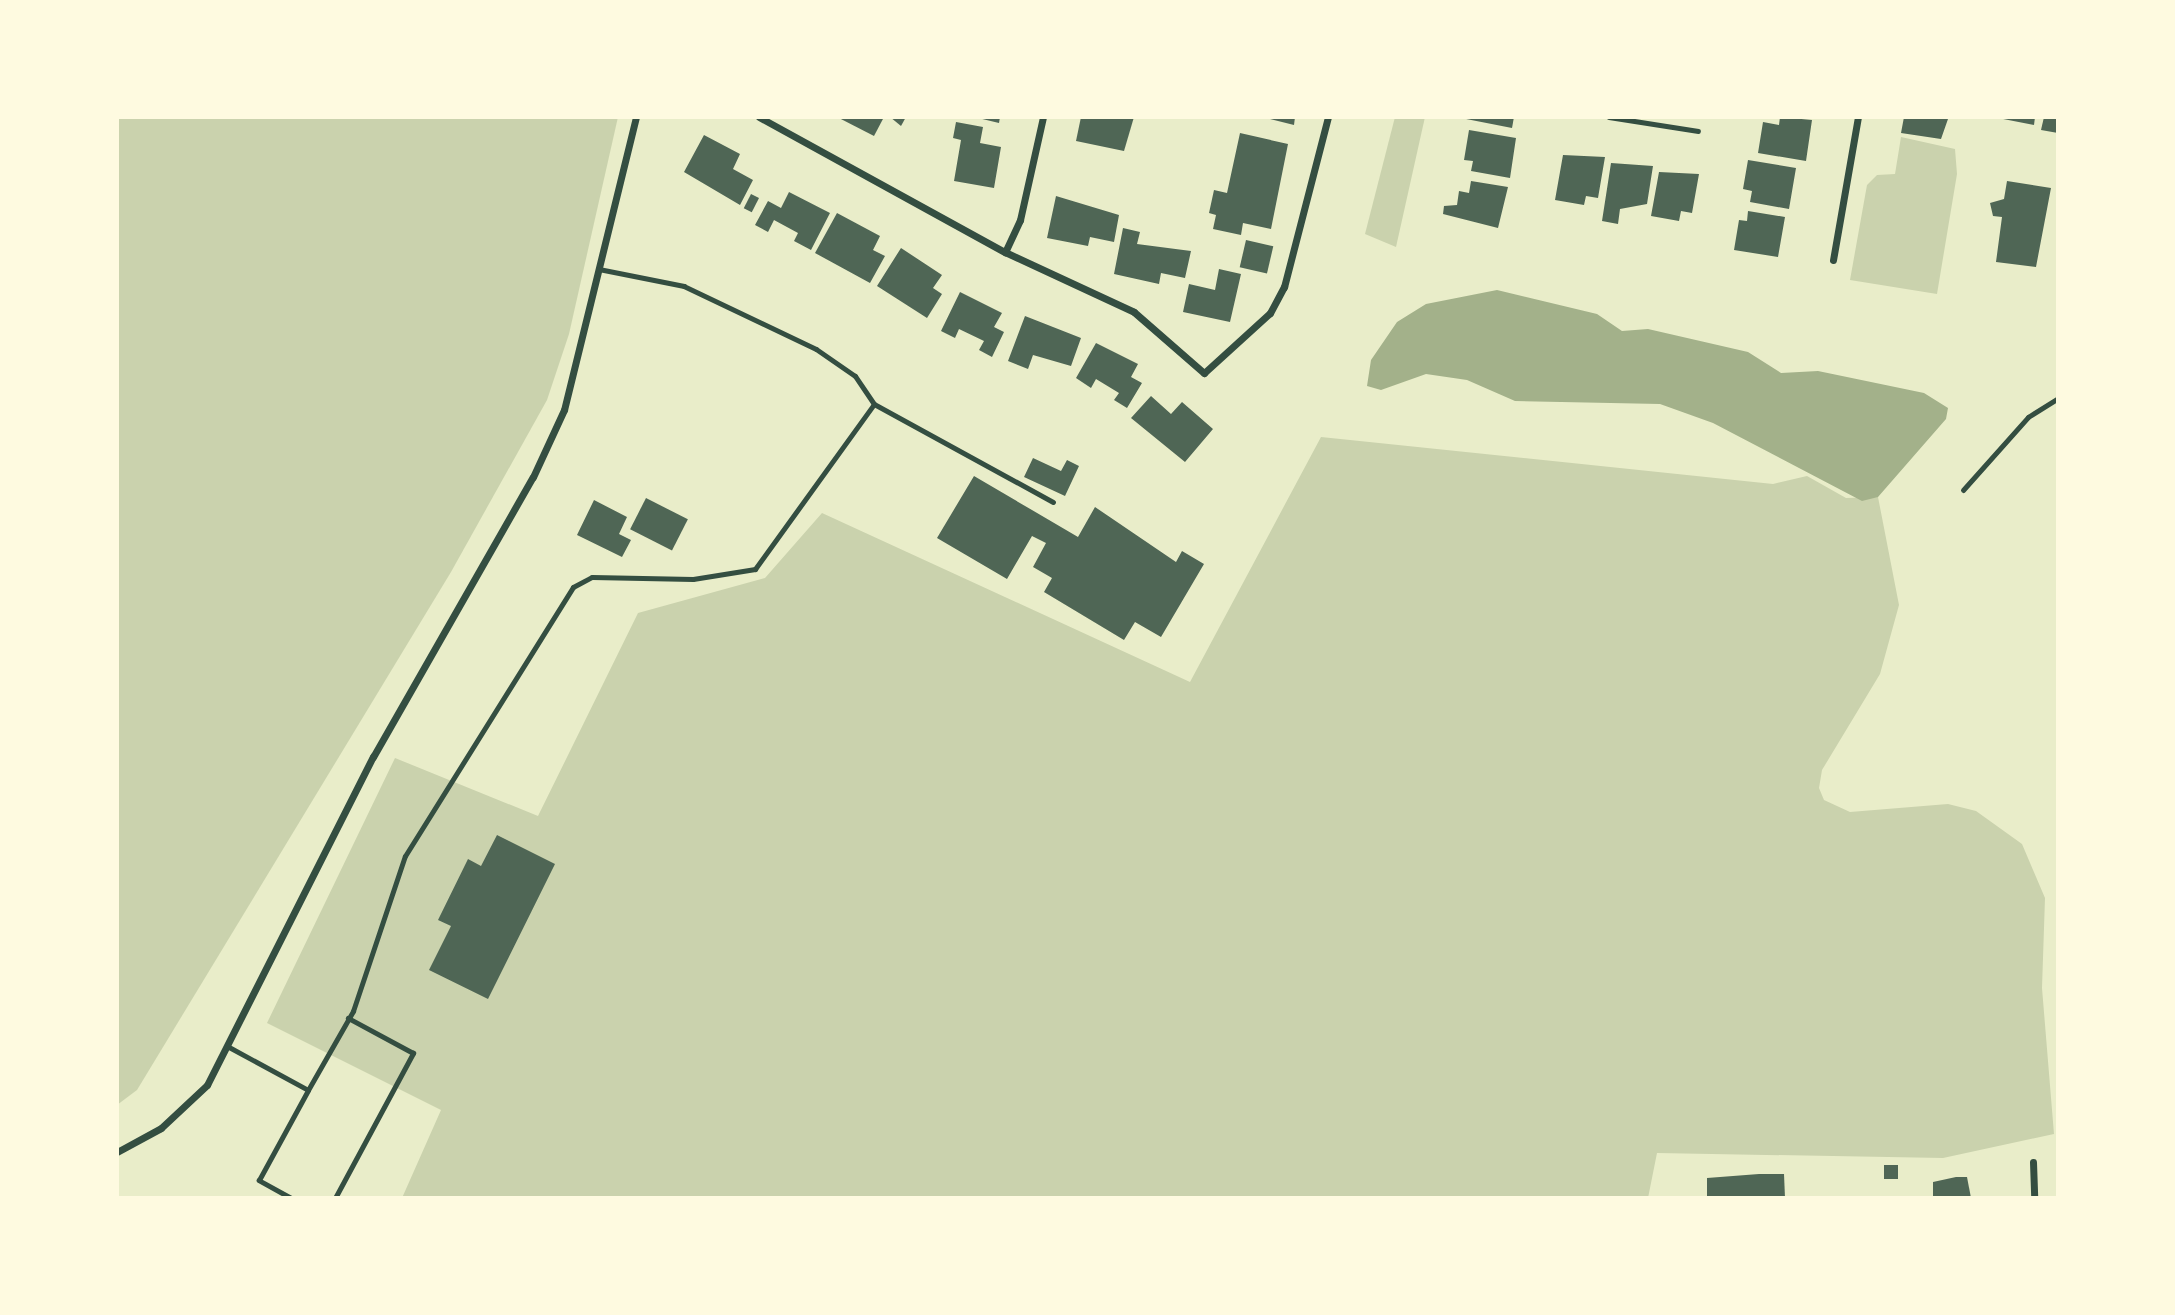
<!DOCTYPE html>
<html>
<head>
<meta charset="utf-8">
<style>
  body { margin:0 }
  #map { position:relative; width:2175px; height:1315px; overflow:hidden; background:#e9edc9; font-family:Commissioner,sans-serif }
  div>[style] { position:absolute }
  .green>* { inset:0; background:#cad2ad }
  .water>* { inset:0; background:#a3b18a }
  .building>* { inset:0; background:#4f6655; transform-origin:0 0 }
  .path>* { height:4.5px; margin:-2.25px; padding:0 2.25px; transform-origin:2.25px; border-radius:2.25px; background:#344e41 }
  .service>* { height:5px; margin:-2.5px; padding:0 2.5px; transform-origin:2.5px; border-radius:2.5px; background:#344e41 }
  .minor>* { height:7px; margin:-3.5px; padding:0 3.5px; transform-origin:3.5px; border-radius:3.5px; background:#344e41 }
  span { translate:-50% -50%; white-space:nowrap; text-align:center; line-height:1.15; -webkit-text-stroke:5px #fefae0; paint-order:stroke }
  .frame { position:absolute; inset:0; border:119px solid #fefae0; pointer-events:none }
</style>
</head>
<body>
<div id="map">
  <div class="green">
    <div style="clip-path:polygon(117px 117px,618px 117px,569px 334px,547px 400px,451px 572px,137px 1090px,117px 1105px)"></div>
    <div style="clip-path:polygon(1395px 117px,1425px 117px,1396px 247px,1365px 234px)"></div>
    <div style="clip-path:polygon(1901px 137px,1955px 149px,1957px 174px,1937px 294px,1850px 280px,1867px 185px,1877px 175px,1895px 174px)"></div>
    <div style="clip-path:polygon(1321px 437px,1773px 484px,1807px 476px,1846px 498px,1878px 497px,1899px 605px,1880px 674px,1822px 770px,1819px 788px,1824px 800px,1850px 812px,1948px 804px,1976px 811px,2022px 844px,2045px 898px,2042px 988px,2054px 1134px,1943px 1158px,1657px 1153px,1648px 1198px,402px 1198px,441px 1110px,267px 1023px,395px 758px,538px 816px,638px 613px,765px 578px,822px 513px,1190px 682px)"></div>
  </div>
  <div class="water">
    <div style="clip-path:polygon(1497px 290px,1597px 314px,1622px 331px,1648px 329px,1748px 352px,1781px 373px,1818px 371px,1924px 393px,1948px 408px,1946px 419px,1878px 497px,1862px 501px,1713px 423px,1660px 404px,1515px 401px,1467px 380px,1426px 374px,1381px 390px,1367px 386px,1371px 360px,1397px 322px,1426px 304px)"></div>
  </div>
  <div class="building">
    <div style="clip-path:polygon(837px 117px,884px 117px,874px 136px)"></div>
    <div style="clip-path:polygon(890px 117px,906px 117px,901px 126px)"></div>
    <div style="clip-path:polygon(974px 117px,1000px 117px,999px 123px)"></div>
    <div style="clip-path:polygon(1081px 117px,1134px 117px,1124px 151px,1076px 141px)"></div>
    <div style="clip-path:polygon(1262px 117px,1295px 117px,1294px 125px)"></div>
    <div style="clip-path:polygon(1456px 117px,1514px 117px,1512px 128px)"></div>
    <div style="clip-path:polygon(1780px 117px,1812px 120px,1806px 161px,1758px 153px,1763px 122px,1779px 125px)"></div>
    <div style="clip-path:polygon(1904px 117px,1959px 117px,1948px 119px,1941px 139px,1901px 133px)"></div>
    <div style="clip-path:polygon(1993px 117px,2035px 117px,2034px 125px)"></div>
    <div style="clip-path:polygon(2044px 117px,2058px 117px,2058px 133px,2041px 130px)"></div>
    <div style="clip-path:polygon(956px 122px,983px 127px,980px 143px,1001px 147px,994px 188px,954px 181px,961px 140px,953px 138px)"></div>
    <div style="clip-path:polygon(1469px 130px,1516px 138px,1510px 178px,1471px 171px,1473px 161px,1464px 160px)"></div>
    <div style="clip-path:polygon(1240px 133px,1288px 144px,1271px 229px,1243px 223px,1241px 235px,1213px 229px,1216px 215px,1209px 213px,1214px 190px,1227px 193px)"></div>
    <div style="clip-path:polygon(704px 135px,740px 154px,733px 169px,753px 180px,740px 205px,684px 172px)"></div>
    <div style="clip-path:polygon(1563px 155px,1605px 157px,1598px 198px,1586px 196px,1584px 205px,1555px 200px)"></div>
    <div style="clip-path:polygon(1748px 160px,1796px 168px,1789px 209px,1750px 202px,1752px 191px,1743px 189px)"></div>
    <div style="clip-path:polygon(1611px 163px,1653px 166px,1647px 204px,1620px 209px,1618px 224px,1602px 221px)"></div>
    <div style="clip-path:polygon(1659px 172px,1699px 174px,1692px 213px,1681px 211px,1679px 221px,1651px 216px)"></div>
    <div style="clip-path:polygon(1471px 181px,1508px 187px,1498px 228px,1443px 214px,1444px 206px,1457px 205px,1459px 191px,1469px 193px)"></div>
    <div style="clip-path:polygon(2007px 181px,2051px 188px,2036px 267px,1996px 262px,2002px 217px,1993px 216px,1990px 203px,2004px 199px)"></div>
    <div style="clip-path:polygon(789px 192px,830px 213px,811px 250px,794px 241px,798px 233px,774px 220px,768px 232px,755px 225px,768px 201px,781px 208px)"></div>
    <div style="left:751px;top:194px;width:9px;height:16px;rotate:27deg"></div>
    <div style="clip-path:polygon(1056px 196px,1119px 215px,1114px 242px,1090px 237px,1088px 246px,1047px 238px)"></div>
    <div style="clip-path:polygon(1748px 211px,1785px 217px,1778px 257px,1734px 250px,1739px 220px,1747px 221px)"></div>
    <div style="clip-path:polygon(837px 213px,880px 236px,873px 250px,885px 256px,870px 283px,815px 253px)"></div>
    <div style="clip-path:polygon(1123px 228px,1140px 232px,1137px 244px,1191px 251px,1185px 278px,1161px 273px,1159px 284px,1114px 274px)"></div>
    <div style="left:1246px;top:240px;width:28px;height:28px;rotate:13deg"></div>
    <div style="clip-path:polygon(901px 248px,942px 275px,933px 288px,942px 294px,927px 318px,877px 286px)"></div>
    <div style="clip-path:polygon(1219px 269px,1241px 274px,1230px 322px,1183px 312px,1189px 284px,1215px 290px)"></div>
    <div style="clip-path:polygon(960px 292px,1002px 313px,994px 327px,1004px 332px,992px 357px,979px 350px,984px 341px,959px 329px,955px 338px,941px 331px)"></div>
    <div style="clip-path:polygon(1025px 316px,1081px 338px,1071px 366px,1033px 355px,1028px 369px,1008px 361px)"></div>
    <div style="clip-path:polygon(1096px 343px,1138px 364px,1131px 377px,1142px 383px,1127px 408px,1114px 400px,1119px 393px,1096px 379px,1091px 388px,1076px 378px)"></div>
    <div style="clip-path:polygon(1151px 396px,1171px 414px,1182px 402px,1213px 429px,1185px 462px,1131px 418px)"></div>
    <div style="clip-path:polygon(1033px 458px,1061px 471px,1067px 460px,1079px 466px,1065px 496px,1024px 477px)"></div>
    <div style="clip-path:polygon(974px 476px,1078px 537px,1095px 507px,1176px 562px,1182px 551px,1204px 564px,1161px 637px,1135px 622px,1124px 640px,1044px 592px,1052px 578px,1033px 567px,1046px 543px,1032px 536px,1007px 579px,937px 538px)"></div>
    <div style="left:646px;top:498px;width:47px;height:35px;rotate:27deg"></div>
    <div style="clip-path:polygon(594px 500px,627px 517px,619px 534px,631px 540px,622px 557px,577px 535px)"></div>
    <div style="clip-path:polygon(497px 835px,555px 864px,488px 999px,429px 970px,451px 926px,438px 920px,468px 859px,481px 866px)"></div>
    <div style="left:1884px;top:1165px;width:14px;height:14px"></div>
    <div style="clip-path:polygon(1759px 1174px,1784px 1174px,1785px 1198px,1707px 1198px,1707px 1178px)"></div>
    <div style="clip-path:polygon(1956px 1177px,1967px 1177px,1971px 1198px,1933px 1198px,1933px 1182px)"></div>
  </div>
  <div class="path">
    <div style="left:1609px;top:117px;width:90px;rotate:8.9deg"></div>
  </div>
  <div class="service">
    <div style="left:874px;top:404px;width:204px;rotate:28.7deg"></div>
    <div style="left:1963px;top:490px;width:98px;rotate:-48.3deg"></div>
    <div style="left:2028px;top:417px;width:36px;rotate:-32deg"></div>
    <div style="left:227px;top:1046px;width:92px;rotate:28.5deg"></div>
    <div style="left:308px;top:1090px;width:91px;rotate:-60.3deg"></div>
    <div style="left:353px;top:1011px;width:163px;rotate:-71.5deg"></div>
    <div style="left:405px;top:856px;width:317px;rotate:-58deg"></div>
    <div style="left:573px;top:587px;width:21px;rotate:-28deg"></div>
    <div style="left:592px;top:577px;width:101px;rotate:1.1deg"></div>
    <div style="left:693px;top:579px;width:63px;rotate:-9.2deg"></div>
    <div style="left:755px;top:569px;width:203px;rotate:-54.2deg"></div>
    <div style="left:874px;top:404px;width:34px;rotate:-124deg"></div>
    <div style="left:855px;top:376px;width:47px;rotate:-145.3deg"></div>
    <div style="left:816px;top:349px;width:146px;rotate:-154.5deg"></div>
    <div style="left:684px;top:286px;width:87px;rotate:-168.7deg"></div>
    <div style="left:291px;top:1198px;width:37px;rotate:-151deg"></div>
    <div style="left:259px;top:1180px;width:102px;rotate:-61.4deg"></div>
    <div style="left:335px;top:1198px;width:165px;rotate:-61.7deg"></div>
    <div style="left:413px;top:1053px;width:74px;rotate:-151.7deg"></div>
  </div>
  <div class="minor">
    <div style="left:759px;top:117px;width:281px;rotate:28.8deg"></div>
    <div style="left:1043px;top:117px;width:106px;rotate:102.6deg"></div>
    <div style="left:1020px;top:220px;width:35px;rotate:115deg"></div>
    <div style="left:1005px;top:252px;width:142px;rotate:24.9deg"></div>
    <div style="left:1134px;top:312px;width:93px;rotate:41.1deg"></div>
    <div style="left:1204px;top:373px;width:89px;rotate:-42.3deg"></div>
    <div style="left:1270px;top:313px;width:30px;rotate:-62deg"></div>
    <div style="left:1284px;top:287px;width:176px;rotate:-75.5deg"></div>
    <div style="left:1833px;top:260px;width:145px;rotate:-80.1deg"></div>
    <div style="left:117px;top:1152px;width:50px;rotate:-28.6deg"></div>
    <div style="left:161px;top:1128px;width:63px;rotate:-43.1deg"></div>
    <div style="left:207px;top:1085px;width:368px;rotate:-63.2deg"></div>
    <div style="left:373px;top:757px;width:322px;rotate:-60.3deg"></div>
    <div style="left:533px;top:477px;width:74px;rotate:-65.2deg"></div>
    <div style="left:564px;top:410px;width:302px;rotate:-76.2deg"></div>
    <div style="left:2033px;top:1162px;width:36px;rotate:88deg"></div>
  </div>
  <div class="frame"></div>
</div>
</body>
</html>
